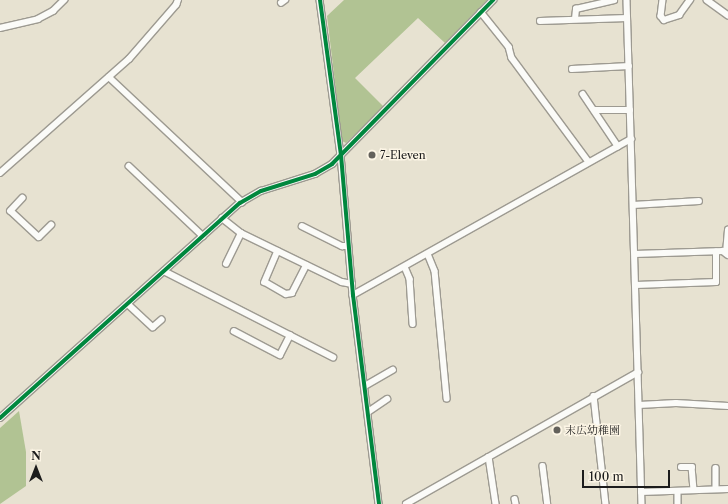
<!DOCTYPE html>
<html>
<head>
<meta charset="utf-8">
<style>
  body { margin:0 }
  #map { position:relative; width:728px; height:504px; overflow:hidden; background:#e7e2d1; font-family:"Libre Caslon Text","Noto Serif JP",serif }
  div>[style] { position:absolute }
  .forest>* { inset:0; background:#b1c393 }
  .roads { filter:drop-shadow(1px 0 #9d9a91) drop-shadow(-1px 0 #9d9a91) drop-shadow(0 1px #9d9a91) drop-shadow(0 -1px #9d9a91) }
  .minor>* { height:5.5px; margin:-2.75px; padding:0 2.75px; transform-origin:2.75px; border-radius:2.75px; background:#fbfbf8 }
  .cycleway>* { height:4px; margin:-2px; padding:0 2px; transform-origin:2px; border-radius:2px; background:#00873e }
  .dots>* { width:11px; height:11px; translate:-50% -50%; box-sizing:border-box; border:2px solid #fcf5e5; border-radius:50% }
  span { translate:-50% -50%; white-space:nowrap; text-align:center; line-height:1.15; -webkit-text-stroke:3px #fcf5e5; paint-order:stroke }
  .poi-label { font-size:11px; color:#1c1c1c }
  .left { translate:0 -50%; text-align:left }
  .north { position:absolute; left:16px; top:448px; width:40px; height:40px; -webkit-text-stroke:3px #fcf5e5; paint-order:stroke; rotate:0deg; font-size:11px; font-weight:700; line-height:16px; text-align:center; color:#1c1c1c }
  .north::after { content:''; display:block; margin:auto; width:14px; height:18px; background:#1c1c1c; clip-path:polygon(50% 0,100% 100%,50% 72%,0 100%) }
  .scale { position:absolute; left:582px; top:470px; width:88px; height:18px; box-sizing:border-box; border:2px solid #1c1c1c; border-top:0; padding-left:5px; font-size:12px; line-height:14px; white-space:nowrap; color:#1c1c1c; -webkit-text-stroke:3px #fcf5e5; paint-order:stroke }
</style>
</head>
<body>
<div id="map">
  <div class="forest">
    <div style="clip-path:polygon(344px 0,487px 0,445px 43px,418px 18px,355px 78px,384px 107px,346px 143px,342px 141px,327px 16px)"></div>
    <div style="clip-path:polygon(19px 411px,26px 452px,26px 486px,0 504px,0 428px)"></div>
  </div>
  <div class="roads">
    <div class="minor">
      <div style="left:320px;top:0;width:156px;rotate:82.3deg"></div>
      <div style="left:341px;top:155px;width:141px;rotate:85.1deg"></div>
      <div style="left:353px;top:295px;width:211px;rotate:82.9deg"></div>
      <div style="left:627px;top:0;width:504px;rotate:88.3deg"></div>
      <div style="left:663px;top:0;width:16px;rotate:97deg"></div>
      <div style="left:661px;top:16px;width:5px;rotate:53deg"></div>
      <div style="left:664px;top:20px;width:16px;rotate:-18deg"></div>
      <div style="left:679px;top:15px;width:19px;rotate:-54deg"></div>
      <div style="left:707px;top:0;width:26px;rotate:36deg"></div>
      <div style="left:281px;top:3px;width:5px;rotate:-37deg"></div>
      <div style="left:481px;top:12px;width:45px;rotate:51.3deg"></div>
      <div style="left:509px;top:47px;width:11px;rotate:75deg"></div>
      <div style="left:512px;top:58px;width:129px;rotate:53.5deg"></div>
      <div style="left:575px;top:19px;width:10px;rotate:-84deg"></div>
      <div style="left:576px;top:9px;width:39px;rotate:-13deg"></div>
      <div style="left:540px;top:21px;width:87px;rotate:-2deg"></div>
      <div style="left:0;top:28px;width:39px;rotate:-13deg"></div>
      <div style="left:38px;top:19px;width:17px;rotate:-28deg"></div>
      <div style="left:53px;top:11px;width:16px;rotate:-45deg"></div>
      <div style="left:572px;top:69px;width:57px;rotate:-3deg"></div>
      <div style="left:109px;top:77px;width:183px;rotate:43.2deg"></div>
      <div style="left:583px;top:94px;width:63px;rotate:56.1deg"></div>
      <div style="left:594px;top:110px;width:36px"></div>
      <div style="left:129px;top:166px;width:102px;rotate:43.4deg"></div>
      <div style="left:0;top:173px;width:172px;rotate:-41.5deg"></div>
      <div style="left:129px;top:59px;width:72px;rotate:-49deg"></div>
      <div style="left:176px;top:5px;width:5px;rotate:-68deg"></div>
      <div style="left:23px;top:198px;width:18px;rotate:133deg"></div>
      <div style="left:11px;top:211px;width:38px;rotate:43deg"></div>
      <div style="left:39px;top:237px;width:17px;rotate:-45deg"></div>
      <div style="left:633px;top:205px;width:66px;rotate:-3.5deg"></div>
      <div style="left:222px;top:218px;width:24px;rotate:38deg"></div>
      <div style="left:241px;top:233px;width:112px;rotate:25.9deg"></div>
      <div style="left:342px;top:282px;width:10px;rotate:11deg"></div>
      <div style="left:302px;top:226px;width:45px;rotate:26.6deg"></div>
      <div style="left:342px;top:246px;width:6px"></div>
      <div style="left:278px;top:251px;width:34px;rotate:113deg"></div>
      <div style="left:265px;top:282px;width:24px;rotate:30deg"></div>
      <div style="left:286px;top:294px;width:6px;rotate:-9deg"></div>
      <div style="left:292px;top:293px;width:31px;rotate:-63deg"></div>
      <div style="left:726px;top:253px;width:23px;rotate:-85deg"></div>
      <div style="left:428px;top:254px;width:18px;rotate:68deg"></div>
      <div style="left:435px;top:271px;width:128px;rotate:84.6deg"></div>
      <div style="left:635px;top:254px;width:88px;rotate:-2deg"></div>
      <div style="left:723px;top:251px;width:6px;rotate:39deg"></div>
      <div style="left:226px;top:264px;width:34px;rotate:-64deg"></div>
      <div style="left:405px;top:267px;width:13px;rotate:67deg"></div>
      <div style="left:410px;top:279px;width:45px;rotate:86.2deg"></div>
      <div style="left:164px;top:271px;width:190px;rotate:27deg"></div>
      <div style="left:636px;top:285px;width:80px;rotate:-2.1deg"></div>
      <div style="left:716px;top:282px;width:30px;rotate:-90deg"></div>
      <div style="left:353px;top:295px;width:319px;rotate:-29.3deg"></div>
      <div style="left:128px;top:304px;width:34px;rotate:43deg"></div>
      <div style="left:153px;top:327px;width:11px;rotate:-41deg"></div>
      <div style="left:234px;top:331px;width:52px;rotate:27.6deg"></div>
      <div style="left:280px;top:355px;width:22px;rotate:-63deg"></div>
      <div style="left:365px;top:386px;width:32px;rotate:-30deg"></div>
      <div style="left:594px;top:396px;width:109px;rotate:83.7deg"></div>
      <div style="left:639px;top:405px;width:37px;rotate:-3deg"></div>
      <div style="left:676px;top:403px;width:52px;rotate:3.3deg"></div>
      <div style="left:368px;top:412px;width:23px;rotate:-34deg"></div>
      <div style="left:0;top:418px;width:322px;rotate:-41.9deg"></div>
      <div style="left:240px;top:203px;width:24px;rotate:-30deg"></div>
      <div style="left:261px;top:191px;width:57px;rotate:-17.5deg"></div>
      <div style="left:315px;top:174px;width:20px;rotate:-30deg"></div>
      <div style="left:332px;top:164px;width:230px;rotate:-45.5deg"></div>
      <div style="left:489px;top:457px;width:48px;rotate:81.5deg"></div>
      <div style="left:543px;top:466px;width:38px;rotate:83deg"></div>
      <div style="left:681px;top:467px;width:11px"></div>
      <div style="left:692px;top:467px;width:23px;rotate:85deg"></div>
      <div style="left:716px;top:468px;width:21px;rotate:90deg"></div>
      <div style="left:678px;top:491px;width:13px;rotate:90deg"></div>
      <div style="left:641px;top:492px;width:87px;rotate:-2deg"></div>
      <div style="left:515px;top:499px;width:5px;rotate:79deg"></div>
      <div style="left:406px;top:504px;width:267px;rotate:-29.6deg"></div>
    </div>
  </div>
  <div class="cycleway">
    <div style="left:320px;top:0;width:156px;rotate:82.3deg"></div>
    <div style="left:341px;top:155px;width:141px;rotate:85.1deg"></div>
    <div style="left:353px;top:295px;width:211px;rotate:82.9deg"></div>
    <div style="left:0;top:418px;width:322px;rotate:-41.9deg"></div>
    <div style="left:240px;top:203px;width:24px;rotate:-30deg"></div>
    <div style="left:261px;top:191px;width:57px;rotate:-17.5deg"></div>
    <div style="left:315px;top:174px;width:20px;rotate:-30deg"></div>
    <div style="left:332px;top:164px;width:230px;rotate:-45.5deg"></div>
  </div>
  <div class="dots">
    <div style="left:372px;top:155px;background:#63615b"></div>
    <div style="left:557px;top:430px;background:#63615b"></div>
  </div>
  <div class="poi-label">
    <span class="left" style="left:380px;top:155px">7-Eleven</span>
    <span class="left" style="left:565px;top:430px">末広幼稚園</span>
  </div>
  <div class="north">N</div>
  <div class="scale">100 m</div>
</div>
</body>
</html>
